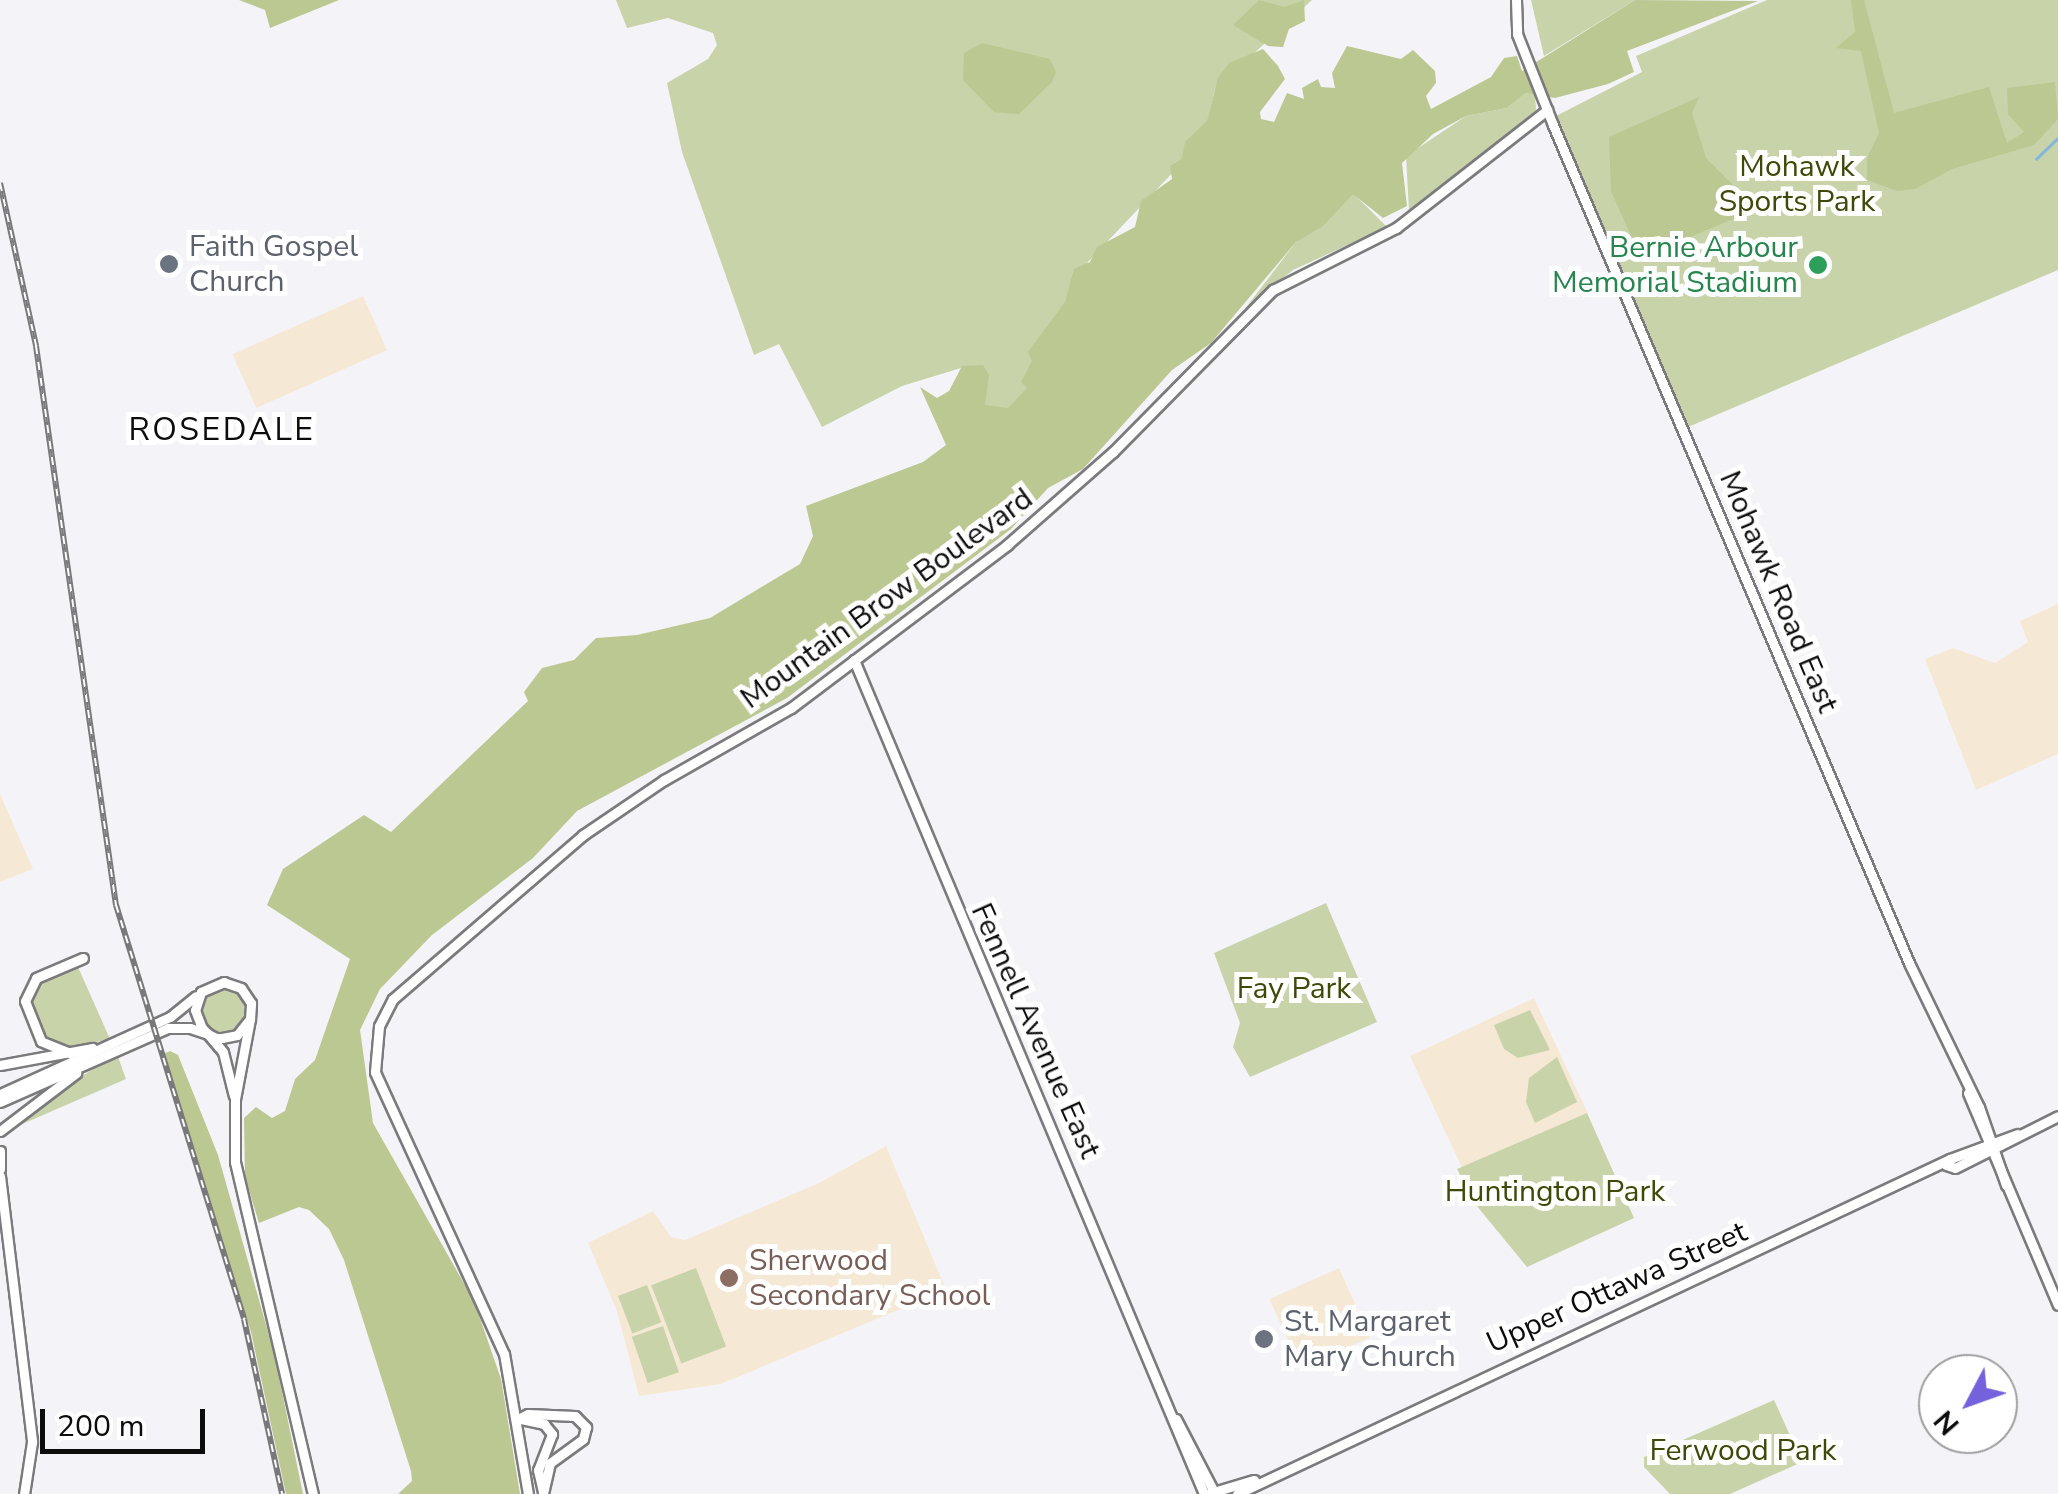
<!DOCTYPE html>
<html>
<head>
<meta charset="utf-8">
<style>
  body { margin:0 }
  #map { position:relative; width:2058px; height:1494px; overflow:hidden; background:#f4f4f8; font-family:"Nunito Sans",sans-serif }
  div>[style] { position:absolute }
  .education>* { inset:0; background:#f5e9d5; transform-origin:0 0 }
  .green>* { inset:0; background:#c8d3a9; transform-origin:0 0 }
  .round { border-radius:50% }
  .forest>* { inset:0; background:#bbc891 }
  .stream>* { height:2.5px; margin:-1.25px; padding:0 1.25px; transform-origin:1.25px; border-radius:1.25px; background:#82b8db }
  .roads { filter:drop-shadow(2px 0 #7b7b7e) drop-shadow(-2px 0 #7b7b7e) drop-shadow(0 2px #7b7b7e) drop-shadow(0 -2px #7b7b7e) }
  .major>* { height:9px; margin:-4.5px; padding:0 4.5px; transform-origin:4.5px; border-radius:4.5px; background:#fff }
  .rail>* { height:6px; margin-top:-3px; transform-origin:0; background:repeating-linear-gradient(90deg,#fff 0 8px,#79797b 0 16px); box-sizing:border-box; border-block:2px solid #79797b }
  .dots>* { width:28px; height:28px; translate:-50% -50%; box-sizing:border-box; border:5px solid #fff; border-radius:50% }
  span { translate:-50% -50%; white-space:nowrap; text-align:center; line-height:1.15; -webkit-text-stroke:10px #fff; paint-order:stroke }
  .park-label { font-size:30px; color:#3f4908 }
  .worship-label { font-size:30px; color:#5b616d }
  .left { translate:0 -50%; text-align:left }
  .leisure-label { font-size:30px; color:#27864d }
  .right { translate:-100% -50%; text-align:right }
  .street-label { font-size:30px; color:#0c0c0d }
  .education-label { font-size:30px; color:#785e54 }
  .neighbourhood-label { font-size:32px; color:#0c0c0d; letter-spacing:2.5px }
  .north { position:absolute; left:1918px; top:1354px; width:100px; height:100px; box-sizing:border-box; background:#fff; border:2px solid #9e9e9e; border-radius:50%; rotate:229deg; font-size:28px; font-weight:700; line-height:40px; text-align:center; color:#0c0c0d }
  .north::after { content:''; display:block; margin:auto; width:35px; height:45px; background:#7461dc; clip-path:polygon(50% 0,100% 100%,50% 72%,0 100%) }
  .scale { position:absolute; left:40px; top:1409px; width:165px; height:45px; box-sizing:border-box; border:5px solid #0c0c0d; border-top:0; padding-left:12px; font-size:30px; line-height:35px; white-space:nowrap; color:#0c0c0d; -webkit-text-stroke:8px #fff; paint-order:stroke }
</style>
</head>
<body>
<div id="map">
  <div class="education">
    <div style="left:363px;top:296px;width:59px;height:143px;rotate:66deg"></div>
    <div style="clip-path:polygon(2058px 604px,2058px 754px,1976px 790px,1925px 659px,1953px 648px,1995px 663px,2028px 642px,2020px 621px)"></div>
    <div style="clip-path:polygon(0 794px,33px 869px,0 882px)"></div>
    <div style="left:1534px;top:998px;width:127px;height:137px;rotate:65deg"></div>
    <div style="clip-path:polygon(886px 1146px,946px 1290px,721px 1384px,639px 1396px,617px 1311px,588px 1243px,653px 1211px,671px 1237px,685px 1240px,819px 1183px)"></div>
    <div style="left:1339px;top:1268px;width:76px;height:76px;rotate:66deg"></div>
  </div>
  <div class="green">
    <div style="clip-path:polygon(616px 0,1312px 0,1215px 89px,1207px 123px,1178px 167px,1087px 263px,1108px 316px,1004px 412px,998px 417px,975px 404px,961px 368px,902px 386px,822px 427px,779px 344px,754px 355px,682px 152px,667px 83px,708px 59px,717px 45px,713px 33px,668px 18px,627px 28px)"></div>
    <div style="clip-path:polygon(1531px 0,1635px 0,1544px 56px)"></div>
    <div style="clip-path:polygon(1767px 0,2058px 0,2058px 270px,1688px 427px,1556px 116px,1642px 72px,1636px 56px)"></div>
    <div style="clip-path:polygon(1526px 93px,1535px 94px,1536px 111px,1409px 211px,1406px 156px,1466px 116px,1507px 108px)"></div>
    <div style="clip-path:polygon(1353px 193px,1387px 227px,1293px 270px,1244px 310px,1296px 242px)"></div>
    <div style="clip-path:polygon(1326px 903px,1377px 1022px,1250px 1077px,1233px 1047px,1240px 1023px,1214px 953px)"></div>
    <div style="clip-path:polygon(78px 967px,110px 1039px,65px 1049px,43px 1037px,30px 999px,46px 977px)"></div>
    <div class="round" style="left:199px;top:986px;width:48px;height:48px"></div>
    <div style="clip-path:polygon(1530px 1010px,1550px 1050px,1518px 1058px,1504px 1049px,1494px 1025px)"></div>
    <div style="clip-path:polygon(117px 1054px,126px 1079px,4px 1132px,9px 1122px)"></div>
    <div style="clip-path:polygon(1557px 1057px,1577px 1102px,1535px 1123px,1526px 1102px,1529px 1078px)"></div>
    <div style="clip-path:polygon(1587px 1113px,1634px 1218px,1527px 1267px,1476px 1205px,1457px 1169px)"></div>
    <div style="left:696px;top:1268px;width:84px;height:48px;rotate:69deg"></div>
    <div style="left:647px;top:1285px;width:40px;height:31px;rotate:69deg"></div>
    <div style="left:663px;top:1326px;width:49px;height:33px;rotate:71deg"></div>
    <div style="clip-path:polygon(1774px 1400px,1802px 1462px,1730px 1494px,1670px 1494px,1644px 1467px,1644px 1457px)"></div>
  </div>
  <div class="forest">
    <div style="clip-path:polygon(239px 0,339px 0,270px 28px,265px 10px)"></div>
    <div style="clip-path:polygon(1259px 0,1284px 7px,1304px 0,1305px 21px,1289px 29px,1283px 47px,1268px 46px,1233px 25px)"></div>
    <div style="clip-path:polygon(1635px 0,1758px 1px,1627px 51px,1634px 72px,1608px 84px,1555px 98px,1526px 93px,1507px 108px,1466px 116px,1433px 134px,1402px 163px,1407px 206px,1383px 218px,1353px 194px,1323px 226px,1296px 242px,1211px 343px,1172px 370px,1083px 469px,1048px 488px,1011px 529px,787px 698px,577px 811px,533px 858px,432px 935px,380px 989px,360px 1030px,373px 1123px,474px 1301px,501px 1379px,520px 1494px,398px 1494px,412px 1481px,411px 1471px,344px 1260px,329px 1229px,309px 1210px,299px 1207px,259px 1223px,245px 1177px,244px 1118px,256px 1107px,272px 1118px,285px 1111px,295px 1079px,315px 1060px,350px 959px,267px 905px,283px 869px,364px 815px,391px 832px,528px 701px,524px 692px,542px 668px,574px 660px,596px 638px,637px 635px,710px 618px,800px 564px,813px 536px,806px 506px,923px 462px,946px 445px,920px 387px,937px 398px,949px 391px,962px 366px,983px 365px,989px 375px,985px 405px,1008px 408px,1027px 388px,1021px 382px,1032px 361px,1028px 352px,1065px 302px,1074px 269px,1090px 262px,1097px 247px,1135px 227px,1141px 201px,1172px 179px,1170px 166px,1182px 159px,1185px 142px,1207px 121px,1218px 78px,1229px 63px,1263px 49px,1278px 66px,1285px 79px,1260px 112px,1261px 119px,1274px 122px,1287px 93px,1304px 99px,1302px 88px,1318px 79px,1321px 87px,1335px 88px,1332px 73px,1347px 46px,1401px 59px,1413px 50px,1435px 71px,1436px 83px,1426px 96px,1431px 109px,1491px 77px,1504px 58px,1517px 56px,1522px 71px)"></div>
    <div style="clip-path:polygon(1851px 0,1864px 0,1894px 113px,1989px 87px,2007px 143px,2024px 132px,2008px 114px,2007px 88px,2055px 82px,2058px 119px,2034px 145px,1952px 169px,1915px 189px,1897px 191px,1867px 180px,1867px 158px,1879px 133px,1861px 51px,1836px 48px,1855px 32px)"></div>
    <div style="clip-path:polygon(982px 43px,1050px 59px,1056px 72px,1052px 82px,1019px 114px,994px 112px,963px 80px,964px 53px)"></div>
    <div style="clip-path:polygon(1699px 97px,1692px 113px,1706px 158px,1757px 209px,1652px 253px,1631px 236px,1611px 191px,1609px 137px)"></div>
    <div style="clip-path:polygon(170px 1051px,178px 1055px,218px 1155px,274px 1353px,303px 1494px,286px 1494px,251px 1332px,161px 1055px)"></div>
  </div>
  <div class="stream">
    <div style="left:2036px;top:159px;width:30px;rotate:-44deg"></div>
  </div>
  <div class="roads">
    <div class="major">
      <div style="left:1516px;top:0;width:34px;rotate:88deg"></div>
      <div style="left:1517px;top:34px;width:98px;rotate:68.4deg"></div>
      <div style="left:1553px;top:125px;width:910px;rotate:66.98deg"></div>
      <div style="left:1909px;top:963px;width:160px;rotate:64.1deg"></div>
      <div style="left:1979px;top:1107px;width:83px;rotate:70.9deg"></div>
      <div style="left:854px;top:660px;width:904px;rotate:67.23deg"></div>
      <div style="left:250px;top:1019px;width:81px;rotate:100.6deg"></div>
      <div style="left:235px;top:1099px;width:63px;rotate:90deg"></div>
      <div style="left:235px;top:1162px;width:341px;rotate:76.8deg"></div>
      <div style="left:70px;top:1053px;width:31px;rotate:-158deg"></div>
      <div style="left:41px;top:1041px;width:43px;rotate:-111.8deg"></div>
      <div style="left:25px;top:1001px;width:25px;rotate:-64deg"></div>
      <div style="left:36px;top:978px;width:51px;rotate:-23.1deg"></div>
      <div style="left:0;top:1065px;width:94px;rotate:-10.5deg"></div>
      <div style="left:1968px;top:1093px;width:230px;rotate:67deg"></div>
      <div style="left:0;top:1094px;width:187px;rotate:-24.4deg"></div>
      <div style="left:170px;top:1017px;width:33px;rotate:-39deg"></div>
      <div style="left:0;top:1102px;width:184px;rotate:-23.8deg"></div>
      <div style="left:168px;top:1028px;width:22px"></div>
      <div style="left:190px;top:1028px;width:19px;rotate:18deg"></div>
      <div style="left:208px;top:1034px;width:9px;rotate:27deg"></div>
      <div style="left:216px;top:1038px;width:6px"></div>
      <div style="left:222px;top:1038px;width:15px;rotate:-11deg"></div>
      <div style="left:237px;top:1035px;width:21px;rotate:-51deg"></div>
      <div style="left:250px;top:1019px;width:16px;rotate:-86deg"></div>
      <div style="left:251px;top:1003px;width:18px;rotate:-124deg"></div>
      <div style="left:241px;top:988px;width:18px;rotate:-161deg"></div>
      <div style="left:224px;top:982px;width:25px;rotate:157deg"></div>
      <div style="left:201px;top:992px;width:19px;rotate:108deg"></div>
      <div style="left:195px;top:1010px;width:19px;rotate:69deg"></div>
      <div style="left:202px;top:1028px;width:8px;rotate:45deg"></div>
      <div style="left:208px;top:1034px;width:17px;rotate:50deg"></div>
      <div style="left:219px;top:1047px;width:6px;rotate:51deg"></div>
      <div style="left:223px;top:1052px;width:45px;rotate:76deg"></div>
      <div style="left:0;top:1131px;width:96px;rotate:-37.3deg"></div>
      <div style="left:0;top:1151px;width:18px;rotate:90deg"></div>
      <div style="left:1946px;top:1165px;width:9px;rotate:18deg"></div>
      <div style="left:1955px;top:1168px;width:115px;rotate:-26.8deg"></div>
      <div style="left:0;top:1176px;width:268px;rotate:83.1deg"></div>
      <div style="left:32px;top:1442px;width:53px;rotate:98.7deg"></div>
      <div style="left:521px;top:1419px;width:24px;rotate:12deg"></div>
      <div style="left:544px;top:1424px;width:13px;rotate:51deg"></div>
      <div style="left:552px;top:1434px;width:39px;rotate:111deg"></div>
      <div style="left:538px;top:1470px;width:22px;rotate:77deg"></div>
      <div style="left:1176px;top:1419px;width:85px;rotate:62.5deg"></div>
      <div style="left:516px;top:1420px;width:13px;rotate:-27deg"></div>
      <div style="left:528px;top:1414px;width:47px;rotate:2.4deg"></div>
      <div style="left:575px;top:1416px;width:16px;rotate:45deg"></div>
      <div style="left:586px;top:1427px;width:12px;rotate:104deg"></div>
      <div style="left:583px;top:1439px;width:41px;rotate:144deg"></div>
      <div style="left:550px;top:1463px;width:32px;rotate:103deg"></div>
      <div style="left:1210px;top:1493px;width:46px;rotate:-16.5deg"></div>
      <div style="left:528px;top:1494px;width:142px;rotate:-99.7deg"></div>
      <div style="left:504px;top:1354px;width:310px;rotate:-114.6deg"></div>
      <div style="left:375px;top:1072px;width:46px;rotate:-85deg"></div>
      <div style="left:379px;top:1026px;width:30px;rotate:-63deg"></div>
      <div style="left:393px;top:999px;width:251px;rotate:-40.8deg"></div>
      <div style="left:583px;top:835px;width:98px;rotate:-34.2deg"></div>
      <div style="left:664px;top:780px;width:146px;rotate:-29.6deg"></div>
      <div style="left:791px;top:708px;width:271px;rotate:-37deg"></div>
      <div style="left:1007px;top:545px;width:141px;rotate:-41.3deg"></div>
      <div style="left:1113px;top:452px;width:228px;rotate:-45.4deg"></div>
      <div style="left:1273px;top:290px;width:138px;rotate:-26.8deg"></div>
      <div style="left:1396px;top:228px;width:192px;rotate:-38deg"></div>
      <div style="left:1237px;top:1494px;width:788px;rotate:-25.17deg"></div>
      <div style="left:1950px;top:1159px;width:72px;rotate:-20.2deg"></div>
    </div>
  </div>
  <div class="rail">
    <div style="left:0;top:183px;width:167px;rotate:77.5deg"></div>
    <div style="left:36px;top:346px;width:565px;rotate:81.86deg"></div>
    <div style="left:116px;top:905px;width:433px;rotate:72.8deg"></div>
    <div style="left:244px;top:1319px;width:179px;rotate:77.7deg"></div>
  </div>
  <div class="dots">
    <div style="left:169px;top:264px;background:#6b7280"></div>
    <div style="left:1818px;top:265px;background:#2e9e5b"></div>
    <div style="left:729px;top:1278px;background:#8d6e63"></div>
    <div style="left:1264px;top:1339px;background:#6b7280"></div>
  </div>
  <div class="park-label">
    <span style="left:1797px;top:184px">Mohawk<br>Sports Park</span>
    <span style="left:1294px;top:989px">Fay Park</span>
    <span style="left:1555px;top:1192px">Huntington Park</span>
    <span style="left:1743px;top:1451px">Ferwood Park</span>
  </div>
  <div class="worship-label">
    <span class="left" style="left:189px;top:264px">Faith Gospel<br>Church</span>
    <span class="left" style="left:1284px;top:1339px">St. Margaret<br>Mary Church</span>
  </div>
  <div class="leisure-label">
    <span class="right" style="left:1798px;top:265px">Bernie Arbour<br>Memorial Stadium</span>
  </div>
  <div class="street-label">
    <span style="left:1778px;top:592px;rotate:67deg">Mohawk Road East</span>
    <span style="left:887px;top:599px;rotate:-36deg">Mountain Brow Boulevard</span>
    <span style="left:1035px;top:1031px;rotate:66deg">Fennell Avenue East</span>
    <span style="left:1617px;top:1288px;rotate:-24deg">Upper Ottawa Street</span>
  </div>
  <div class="education-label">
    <span class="left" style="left:749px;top:1278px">Sherwood<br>Secondary School</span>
  </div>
  <div class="neighbourhood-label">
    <span style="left:222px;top:430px">ROSEDALE</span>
  </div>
  <div class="north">N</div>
  <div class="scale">200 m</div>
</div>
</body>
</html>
